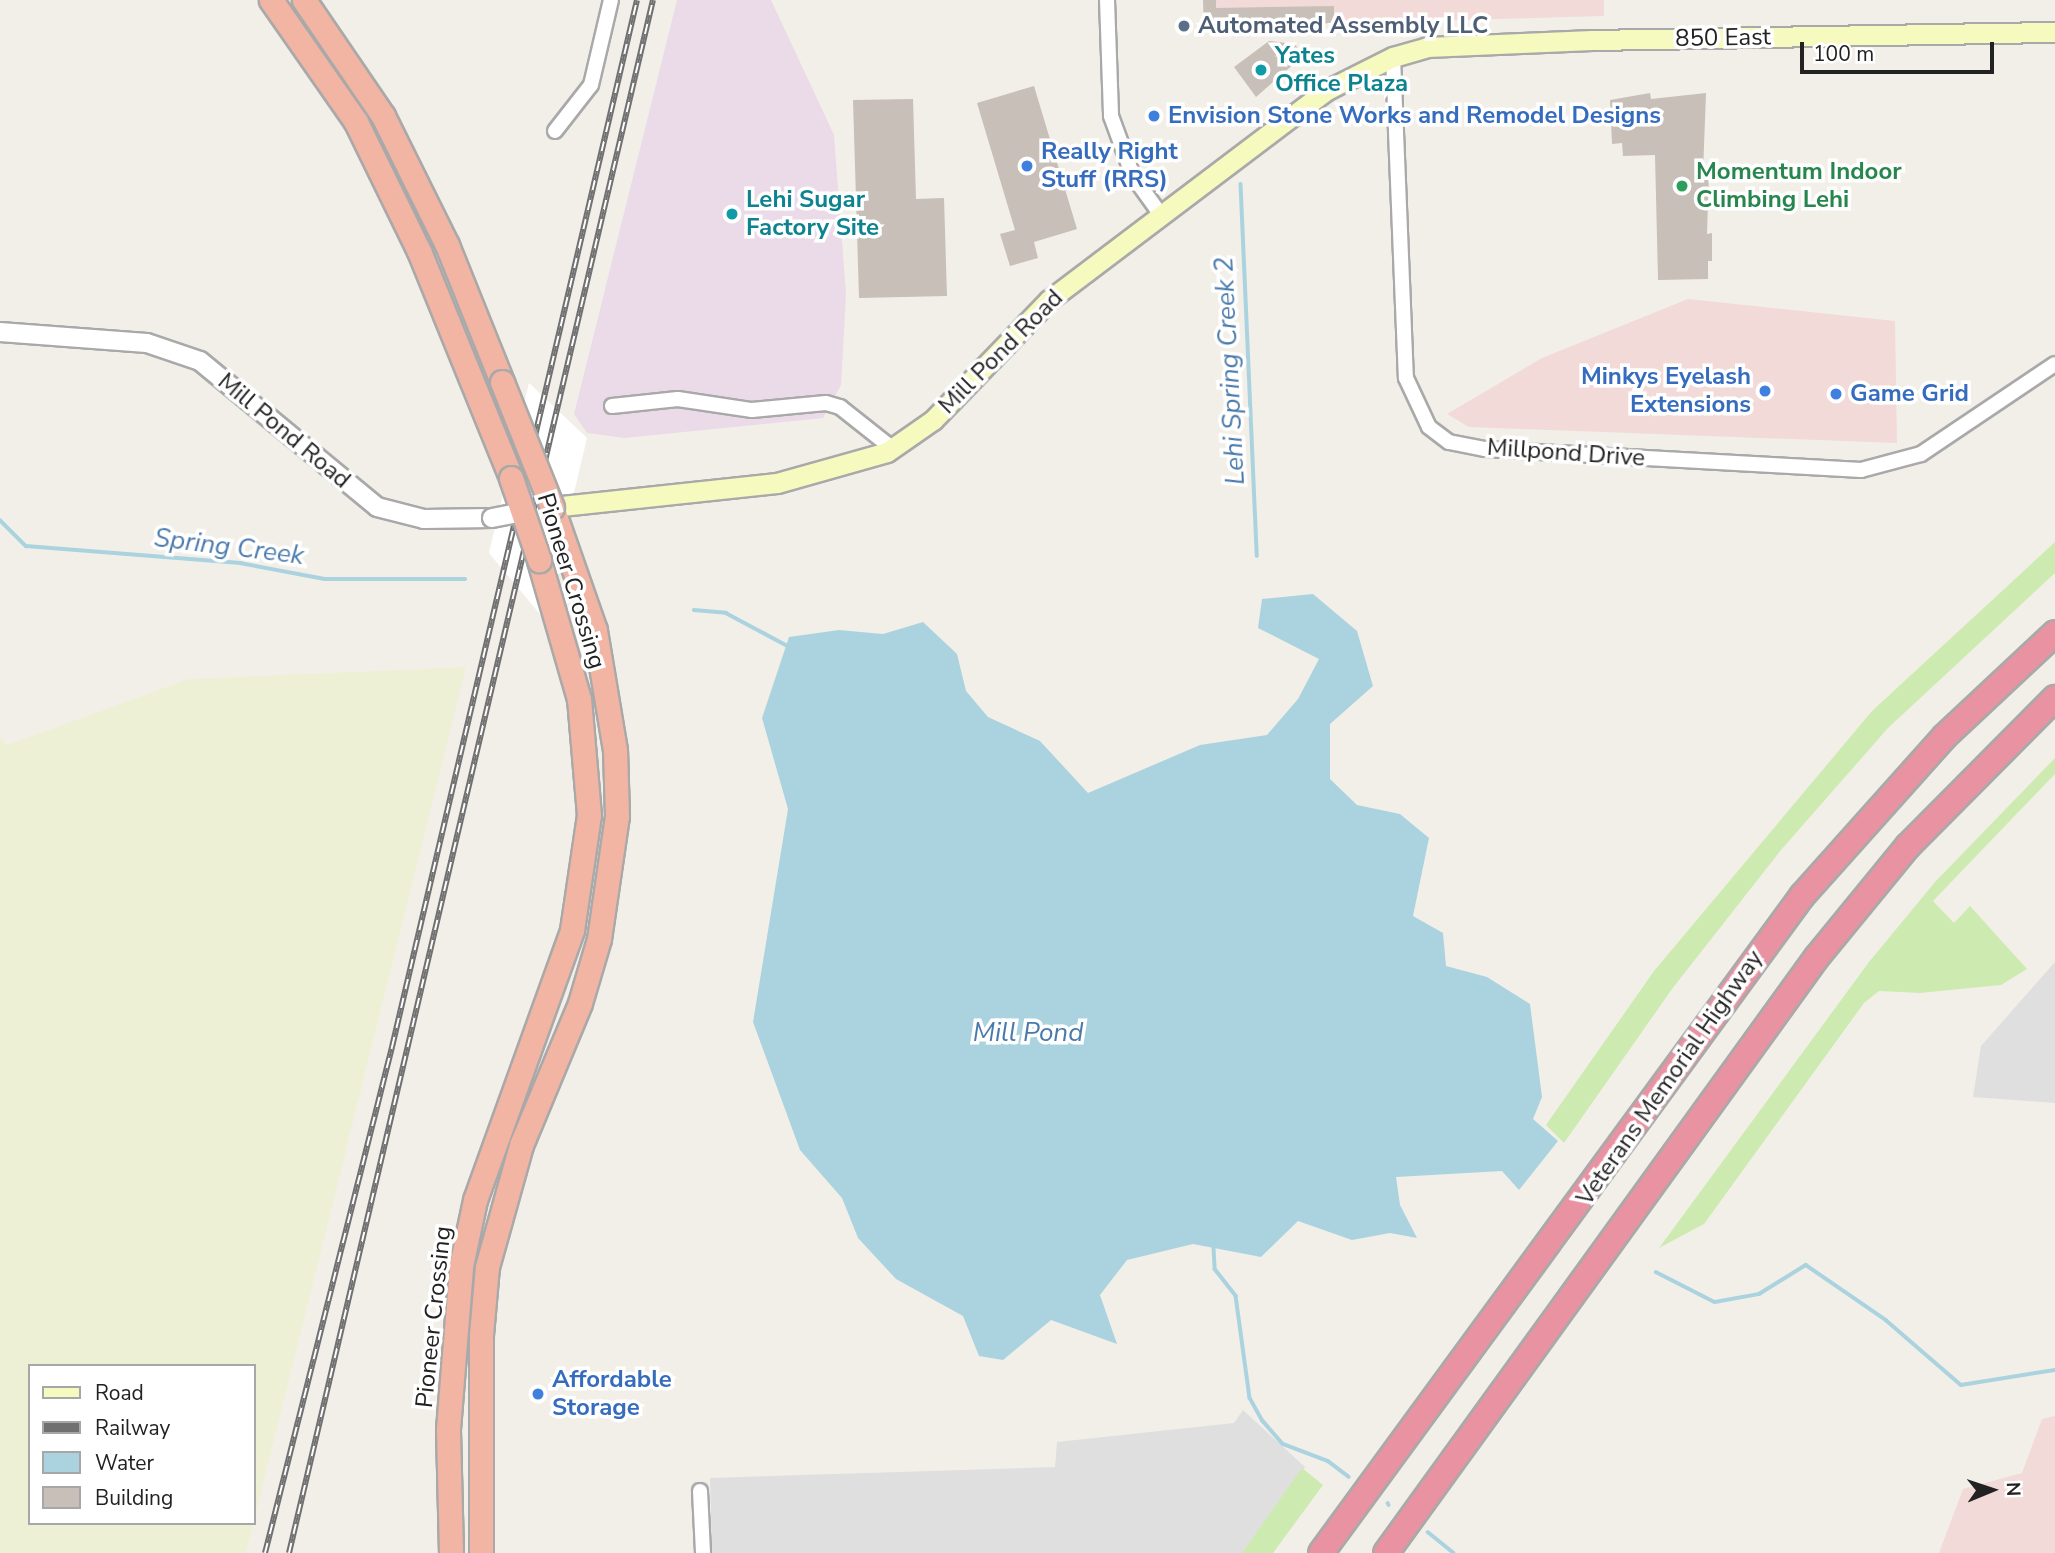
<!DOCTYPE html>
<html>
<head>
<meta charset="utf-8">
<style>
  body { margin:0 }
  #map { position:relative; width:2055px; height:1553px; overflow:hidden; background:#f2efe9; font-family:"Nunito Sans",sans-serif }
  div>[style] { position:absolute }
  .residential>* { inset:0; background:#e0dfdf }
  .commercial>* { inset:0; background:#f2dad9 }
  .industrial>* { inset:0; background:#ebdbe8 }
  .farmland>* { inset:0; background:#eef0d5 }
  .grass>* { inset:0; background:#cdebb0 }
  .water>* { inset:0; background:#aad3df }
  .pier>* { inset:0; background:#fff }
  .stream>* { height:3.5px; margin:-1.75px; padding:0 1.75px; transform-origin:1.75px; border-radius:1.75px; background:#aad3df }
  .building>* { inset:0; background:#c7bfb8 }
  .roads { filter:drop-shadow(2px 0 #a9a9a9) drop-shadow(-2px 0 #a9a9a9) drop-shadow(0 2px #a9a9a9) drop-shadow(0 -2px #a9a9a9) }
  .minor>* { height:14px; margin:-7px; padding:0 7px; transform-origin:7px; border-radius:7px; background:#fff }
  .tertiary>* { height:18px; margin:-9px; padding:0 9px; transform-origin:9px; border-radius:9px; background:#fff }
  .secondary>* { height:19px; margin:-9.5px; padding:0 9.5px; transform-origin:9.5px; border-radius:9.5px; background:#f7fabf }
  .trunk>* { height:23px; margin:-11.5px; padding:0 11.5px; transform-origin:11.5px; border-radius:11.5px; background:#f2b4a3 }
  .motorway>* { height:24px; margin:-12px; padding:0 12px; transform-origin:12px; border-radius:12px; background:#e892a2 }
  .rail>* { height:6px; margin-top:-3px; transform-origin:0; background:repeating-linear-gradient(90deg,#fff 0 10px,#707070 0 20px); box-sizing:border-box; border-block:2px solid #707070 }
  .bridges { filter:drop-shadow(2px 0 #a9a9a9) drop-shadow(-2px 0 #a9a9a9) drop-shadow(0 2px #a9a9a9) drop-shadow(0 -2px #a9a9a9) }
  .tertiary-bridge>* { height:18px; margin:-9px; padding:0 9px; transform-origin:9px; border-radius:9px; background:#fff }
  .trunk-bridge>* { height:23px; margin:-11.5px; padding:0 11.5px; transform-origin:11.5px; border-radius:11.5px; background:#f2b4a3 }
  .dots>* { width:19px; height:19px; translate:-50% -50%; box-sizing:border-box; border:4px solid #fff; border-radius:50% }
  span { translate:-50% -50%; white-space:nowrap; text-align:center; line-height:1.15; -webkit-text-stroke:7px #fff; paint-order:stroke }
  .service-label { font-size:24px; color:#4e5e75; font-weight:700 }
  .left { translate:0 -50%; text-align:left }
  .street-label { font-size:24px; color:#222 }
  .culture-label { font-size:24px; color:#0d838f; font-weight:700 }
  .shop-label { font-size:24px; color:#366cbe; font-weight:700 }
  .right { translate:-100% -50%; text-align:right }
  .leisure-label { font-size:24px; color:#27864d; font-weight:700 }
  .water-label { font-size:26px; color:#4a7aab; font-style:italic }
  .legend { position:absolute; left:28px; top:1364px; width:228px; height:161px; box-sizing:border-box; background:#fff; border:2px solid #a7a7a7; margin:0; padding:9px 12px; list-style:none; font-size:21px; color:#222 }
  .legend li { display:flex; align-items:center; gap:14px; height:35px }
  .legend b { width:35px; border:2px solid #a7a7a7 }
  .north { position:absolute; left:1957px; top:1455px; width:70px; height:70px; -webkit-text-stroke:5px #fff; paint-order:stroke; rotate:88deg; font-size:19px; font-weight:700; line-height:28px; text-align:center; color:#222 }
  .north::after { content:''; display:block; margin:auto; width:24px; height:32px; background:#222; clip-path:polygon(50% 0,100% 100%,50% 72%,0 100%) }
  .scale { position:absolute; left:1800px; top:42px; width:194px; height:32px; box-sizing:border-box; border:4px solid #222; border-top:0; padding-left:9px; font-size:21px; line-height:24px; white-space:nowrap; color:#222; -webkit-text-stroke:5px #fff; paint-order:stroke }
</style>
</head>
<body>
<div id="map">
  <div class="residential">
    <div style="clip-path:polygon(2055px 962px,2055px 1103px,1973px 1097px,1981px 1046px)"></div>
    <div style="clip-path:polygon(1243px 1410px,1305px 1467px,1243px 1553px,712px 1553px,710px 1478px,1055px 1467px,1057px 1442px,1234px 1423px)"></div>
  </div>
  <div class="commercial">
    <div style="clip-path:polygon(1203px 0,1604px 0,1604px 16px,1204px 27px)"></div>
    <div style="clip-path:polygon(1688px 299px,1895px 321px,1897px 443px,1469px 427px,1447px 414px,1542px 358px)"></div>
    <div style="clip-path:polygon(2055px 1416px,2055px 1553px,1939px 1553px,1963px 1489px,2022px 1473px,2042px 1419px)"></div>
  </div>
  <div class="industrial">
    <div style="clip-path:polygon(677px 0,771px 0,834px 135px,846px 294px,841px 385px,823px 418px,624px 438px,587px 433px,574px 414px)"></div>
  </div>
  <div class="farmland">
    <div style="clip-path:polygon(evenodd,466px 667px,246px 1553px,0 1553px,0 737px,7px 745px,189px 679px,466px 667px,30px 1366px,254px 1366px,254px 1523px,30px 1523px,30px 1366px)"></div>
  </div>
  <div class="grass">
    <div style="clip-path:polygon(2055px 542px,2055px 573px,1888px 728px,1781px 850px,1672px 989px,1564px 1143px,1546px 1125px,1654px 971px,1872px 711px)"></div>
    <div style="clip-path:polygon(2055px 758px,2055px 774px,1933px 901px,1954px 923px,1970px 906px,2027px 969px,2001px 985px,1920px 993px,1879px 991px,1864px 1003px,1704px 1224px,1659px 1248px,1869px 962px,1935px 882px)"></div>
    <div style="clip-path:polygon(1302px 1468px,1323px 1485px,1273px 1553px,1242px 1553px)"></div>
  </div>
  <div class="water">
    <div style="clip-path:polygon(1313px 594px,1357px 631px,1373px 686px,1330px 724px,1330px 779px,1357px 805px,1400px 814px,1429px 838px,1413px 916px,1443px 933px,1446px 966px,1487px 977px,1530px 1004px,1542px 1097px,1533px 1119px,1558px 1141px,1519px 1190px,1502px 1171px,1396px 1177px,1400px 1205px,1417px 1238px,1390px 1233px,1352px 1240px,1298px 1221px,1261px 1257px,1193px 1244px,1127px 1260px,1100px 1295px,1117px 1344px,1051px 1320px,1003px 1360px,979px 1356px,963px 1316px,896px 1279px,858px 1238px,842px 1198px,800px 1150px,753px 1022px,788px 809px,762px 718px,789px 637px,839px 630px,883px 634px,923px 622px,957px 654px,966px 691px,988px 717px,1040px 741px,1088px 793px,1200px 745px,1267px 735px,1298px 699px,1319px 659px,1258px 628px,1262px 599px)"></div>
  </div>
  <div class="pier">
    <div style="clip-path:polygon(529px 383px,587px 438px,544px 619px,489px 553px)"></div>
  </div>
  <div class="stream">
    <div style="left:1241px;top:184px;width:372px;rotate:87.5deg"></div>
    <div style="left:0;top:520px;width:37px;rotate:45deg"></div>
    <div style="left:26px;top:546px;width:215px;rotate:4.5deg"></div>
    <div style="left:240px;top:563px;width:86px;rotate:10.7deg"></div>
    <div style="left:325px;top:579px;width:140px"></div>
    <div style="left:694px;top:610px;width:32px;rotate:5deg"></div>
    <div style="left:726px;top:613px;width:68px;rotate:28.1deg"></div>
    <div style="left:1214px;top:1248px;width:21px;rotate:87deg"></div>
    <div style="left:1215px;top:1269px;width:34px;rotate:52deg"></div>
    <div style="left:1236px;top:1296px;width:103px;rotate:82.2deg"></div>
    <div style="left:1250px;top:1398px;width:26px;rotate:61deg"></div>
    <div style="left:1263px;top:1421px;width:30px;rotate:49deg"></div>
    <div style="left:1283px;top:1444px;width:48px;rotate:20.7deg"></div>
    <div style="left:1328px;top:1461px;width:26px;rotate:37deg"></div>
    <div style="left:1656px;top:1272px;width:66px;rotate:27deg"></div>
    <div style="left:1715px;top:1302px;width:45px;rotate:-10.3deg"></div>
    <div style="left:1759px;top:1294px;width:55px;rotate:-31.7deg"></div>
    <div style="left:1806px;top:1265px;width:97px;rotate:34.5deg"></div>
    <div style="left:1886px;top:1320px;width:99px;rotate:40.9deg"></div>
    <div style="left:1961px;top:1385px;width:95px;rotate:-9.1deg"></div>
    <div style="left:1388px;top:1503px;width:2px;rotate:63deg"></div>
    <div style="left:1428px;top:1532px;width:33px;rotate:39deg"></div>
  </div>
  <div class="building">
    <div style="clip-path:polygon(1203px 0,1216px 0,1216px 8px,1334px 6px,1334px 23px,1204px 27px)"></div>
    <div style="clip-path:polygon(1269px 41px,1295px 44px,1303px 56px,1256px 97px,1234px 67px)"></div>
    <div style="clip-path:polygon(1034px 86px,1077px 229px,1034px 242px,1038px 258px,1010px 266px,1000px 234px,1015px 230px,977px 103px)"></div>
    <div style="clip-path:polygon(1650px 93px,1651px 99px,1706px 93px,1703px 172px,1709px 172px,1707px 234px,1712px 233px,1712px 261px,1708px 261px,1708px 279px,1658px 280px,1655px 155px,1623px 156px,1622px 143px,1612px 144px,1610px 100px)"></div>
    <div style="clip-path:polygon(913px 99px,916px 199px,944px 198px,947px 296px,859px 298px,853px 100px)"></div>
  </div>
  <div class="roads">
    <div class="minor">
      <div style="left:1107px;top:0;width:116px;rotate:88deg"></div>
      <div style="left:1111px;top:116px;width:64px;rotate:69.9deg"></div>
      <div style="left:1133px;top:176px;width:48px;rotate:54.3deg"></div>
      <div style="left:1393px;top:57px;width:321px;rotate:87.7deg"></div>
      <div style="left:1406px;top:378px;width:54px;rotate:64.9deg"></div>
      <div style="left:1429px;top:427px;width:25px;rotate:37deg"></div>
      <div style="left:1449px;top:442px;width:37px;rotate:11deg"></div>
      <div style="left:1485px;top:449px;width:377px;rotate:3.2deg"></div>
      <div style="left:1861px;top:470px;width:62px;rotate:-14.9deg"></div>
      <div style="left:1921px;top:454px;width:161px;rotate:-33.9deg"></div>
      <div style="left:555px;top:131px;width:58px;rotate:-52deg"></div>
      <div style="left:591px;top:85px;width:87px;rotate:-76.8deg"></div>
      <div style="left:612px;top:406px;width:66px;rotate:-6.1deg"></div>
      <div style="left:678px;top:399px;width:75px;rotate:8.5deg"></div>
      <div style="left:752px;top:410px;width:74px;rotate:-5.4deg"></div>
      <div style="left:826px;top:403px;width:15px;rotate:16deg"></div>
      <div style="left:840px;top:407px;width:66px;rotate:38.3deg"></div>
      <div style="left:700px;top:1491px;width:62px;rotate:87.2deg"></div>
    </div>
    <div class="tertiary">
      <div style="left:0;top:332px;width:147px;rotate:4.3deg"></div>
      <div style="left:147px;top:343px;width:56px;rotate:18.8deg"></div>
      <div style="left:200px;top:361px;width:229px;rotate:39.5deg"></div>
      <div style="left:377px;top:507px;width:49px;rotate:14.3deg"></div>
      <div style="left:424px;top:519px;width:68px;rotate:-0.8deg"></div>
    </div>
    <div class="secondary">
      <div style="left:552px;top:507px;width:226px;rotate:-6.1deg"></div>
      <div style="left:777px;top:483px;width:114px;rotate:-15.7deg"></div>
      <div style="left:887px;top:452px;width:56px;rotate:-34.8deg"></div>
      <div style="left:933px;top:420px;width:167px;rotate:-46deg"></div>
      <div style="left:1049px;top:300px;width:348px;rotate:-37.1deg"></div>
      <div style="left:1327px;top:90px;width:74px;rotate:-26.6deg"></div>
      <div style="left:1393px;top:57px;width:35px;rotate:-16deg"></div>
      <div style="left:1427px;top:47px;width:165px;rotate:-2.4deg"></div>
      <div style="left:1592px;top:40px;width:463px;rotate:-1deg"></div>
    </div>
    <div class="trunk">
      <div style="left:271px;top:0;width:149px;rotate:55.1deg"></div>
      <div style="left:356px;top:122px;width:144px;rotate:64deg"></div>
      <div style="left:419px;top:251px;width:245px;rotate:67.9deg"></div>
      <div style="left:304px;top:0;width:140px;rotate:55.7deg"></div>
      <div style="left:383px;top:116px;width:144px;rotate:63.6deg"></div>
      <div style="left:447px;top:245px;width:148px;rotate:68.1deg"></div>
      <div style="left:451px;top:1553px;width:124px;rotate:-91.4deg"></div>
      <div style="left:448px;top:1429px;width:164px;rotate:-85.4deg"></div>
      <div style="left:461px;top:1266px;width:67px;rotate:-78deg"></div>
      <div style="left:475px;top:1200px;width:287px;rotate:-70.2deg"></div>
      <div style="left:572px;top:930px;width:116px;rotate:-81.6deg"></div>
      <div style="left:589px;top:815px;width:116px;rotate:-94.9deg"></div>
      <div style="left:579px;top:699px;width:145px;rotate:-106.1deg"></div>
      <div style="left:481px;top:1553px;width:218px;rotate:-90deg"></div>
      <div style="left:481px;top:1335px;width:68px;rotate:-85deg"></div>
      <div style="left:487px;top:1267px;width:127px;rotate:-74.4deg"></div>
      <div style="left:521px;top:1145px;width:154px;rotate:-67.4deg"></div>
      <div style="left:580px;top:1003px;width:67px;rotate:-73.5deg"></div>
      <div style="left:599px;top:939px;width:124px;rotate:-81.7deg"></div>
      <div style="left:617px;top:816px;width:66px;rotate:-91.7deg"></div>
      <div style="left:615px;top:750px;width:122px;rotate:-99.5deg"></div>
      <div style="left:595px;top:630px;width:130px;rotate:-109.3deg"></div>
    </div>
    <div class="motorway">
      <div style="left:1321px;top:1553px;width:814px;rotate:-53.79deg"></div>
      <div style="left:1802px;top:896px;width:213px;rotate:-48.2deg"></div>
      <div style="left:1944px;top:737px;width:152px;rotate:-43.1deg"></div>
      <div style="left:1386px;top:1553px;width:736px;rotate:-54.13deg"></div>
      <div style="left:1817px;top:957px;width:144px;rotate:-50.7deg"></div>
      <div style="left:1908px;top:846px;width:209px;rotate:-45.2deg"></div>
    </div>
  </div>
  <div class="rail">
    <div style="left:265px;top:1553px;width:522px;rotate:-75.91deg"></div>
    <div style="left:392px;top:1047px;width:1075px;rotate:-76.83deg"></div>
    <div style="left:289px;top:1553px;width:1595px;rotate:-76.81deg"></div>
  </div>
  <div class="bridges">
    <div class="tertiary-bridge">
      <div style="left:492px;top:518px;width:32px;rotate:-11deg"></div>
    </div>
    <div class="trunk-bridge">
      <div style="left:502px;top:382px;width:135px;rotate:68.2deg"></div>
      <div style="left:511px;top:478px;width:87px;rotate:71.1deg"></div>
    </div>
  </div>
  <div class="dots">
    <div style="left:1184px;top:26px;background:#5c6f8a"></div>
    <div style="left:1261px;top:70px;background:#0f9aa8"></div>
    <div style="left:1154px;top:116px;background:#3f7fe0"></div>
    <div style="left:1027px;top:166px;background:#3f7fe0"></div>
    <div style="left:1682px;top:186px;background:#2e9e5b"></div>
    <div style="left:732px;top:214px;background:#0f9aa8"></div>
    <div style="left:1765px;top:391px;background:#3f7fe0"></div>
    <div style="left:1836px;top:394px;background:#3f7fe0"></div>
    <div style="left:538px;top:1394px;background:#3f7fe0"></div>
  </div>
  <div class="service-label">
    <span class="left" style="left:1198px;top:26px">Automated Assembly LLC</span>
  </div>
  <div class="street-label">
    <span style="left:1723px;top:38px;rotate:-1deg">850 East</span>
    <span style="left:1001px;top:352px;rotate:-45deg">Mill Pond Road</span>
    <span style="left:284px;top:431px;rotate:40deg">Mill Pond Road</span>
    <span style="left:1566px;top:453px;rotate:4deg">Millpond Drive</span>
    <span style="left:571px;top:581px;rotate:73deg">Pioneer Crossing</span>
    <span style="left:1670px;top:1078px;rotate:-55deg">Veterans Memorial Highway</span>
    <span style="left:434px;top:1317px;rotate:-84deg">Pioneer Crossing</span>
  </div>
  <div class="culture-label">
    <span class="left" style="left:1275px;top:70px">Yates<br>Office Plaza</span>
    <span class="left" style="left:746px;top:214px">Lehi Sugar<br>Factory Site</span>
  </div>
  <div class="shop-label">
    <span class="left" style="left:1168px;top:116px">Envision Stone Works and Remodel Designs</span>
    <span class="left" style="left:1041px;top:166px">Really Right<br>Stuff (RRS)</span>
    <span class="right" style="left:1751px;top:391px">Minkys Eyelash<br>Extensions</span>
    <span class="left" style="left:1850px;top:394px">Game Grid</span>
    <span class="left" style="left:552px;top:1394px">Affordable<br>Storage</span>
  </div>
  <div class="leisure-label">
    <span class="left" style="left:1696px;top:186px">Momentum Indoor<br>Climbing Lehi</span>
  </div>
  <div class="water-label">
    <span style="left:1230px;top:371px;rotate:-93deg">Lehi Spring Creek 2</span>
    <span style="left:229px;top:547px;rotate:7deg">Spring Creek</span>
    <span style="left:1028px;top:1033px">Mill Pond</span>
  </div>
  <ul class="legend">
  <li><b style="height:9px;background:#f7fabf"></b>Road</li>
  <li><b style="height:9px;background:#707070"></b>Railway</li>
  <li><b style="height:19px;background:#aad3df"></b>Water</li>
  <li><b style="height:19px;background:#c7bfb8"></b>Building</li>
  </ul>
  <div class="north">N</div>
  <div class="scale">100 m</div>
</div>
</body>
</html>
